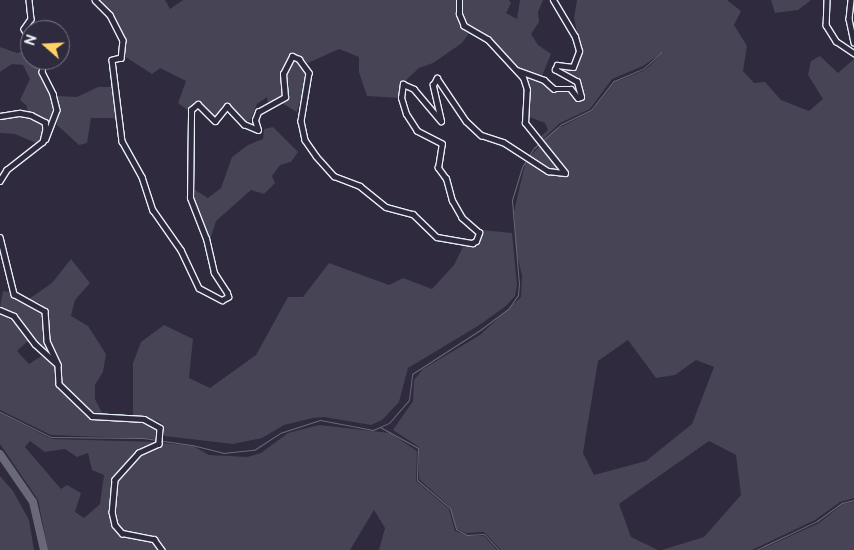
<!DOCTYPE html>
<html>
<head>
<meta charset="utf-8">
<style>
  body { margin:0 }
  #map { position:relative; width:854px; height:550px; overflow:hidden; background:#2f2a3d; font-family:"Balsamiq Sans",sans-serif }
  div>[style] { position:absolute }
  .green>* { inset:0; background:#464455 }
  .stream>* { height:1px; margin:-0.5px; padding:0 0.5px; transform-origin:0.5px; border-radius:0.5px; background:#696978 }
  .river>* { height:8px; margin:-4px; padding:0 4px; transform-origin:4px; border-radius:4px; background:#696978 }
  .roads { filter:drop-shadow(1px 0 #e8f1f8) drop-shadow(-1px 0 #e8f1f8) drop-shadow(0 1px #e8f1f8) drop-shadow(0 -1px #e8f1f8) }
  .street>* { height:4.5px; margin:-2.25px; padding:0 2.25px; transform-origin:2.25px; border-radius:2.25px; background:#2f2a3d }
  span { translate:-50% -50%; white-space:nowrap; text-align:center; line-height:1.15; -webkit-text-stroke:4px #2f2a3d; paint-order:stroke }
  .north { position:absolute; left:20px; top:20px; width:50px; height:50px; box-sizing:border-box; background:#2f2a3d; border:1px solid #797a88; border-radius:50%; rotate:289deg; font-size:14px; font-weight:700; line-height:20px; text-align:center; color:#e8f1f8 }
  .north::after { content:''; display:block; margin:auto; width:18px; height:22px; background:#ffd166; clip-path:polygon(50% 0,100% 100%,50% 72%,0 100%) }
</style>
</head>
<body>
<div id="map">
  <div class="green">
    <div style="clip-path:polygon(100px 0,165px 0,170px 9px,183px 0,457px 0,459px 21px,469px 33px,462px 43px,433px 63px,419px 68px,402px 84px,399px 98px,367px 96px,359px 72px,359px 57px,339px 49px,308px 63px,294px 54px,283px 68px,284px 96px,268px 103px,267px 97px,257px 104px,250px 121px,243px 121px,227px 105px,223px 105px,216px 119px,199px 103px,195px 101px,189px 111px,178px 103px,186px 81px,160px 68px,152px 74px,124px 56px,125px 43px,119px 25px)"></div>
    <div style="clip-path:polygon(461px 0,509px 0,511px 3px,506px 13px,517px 19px,520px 0,543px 0,538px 12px,539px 22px,531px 34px,538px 45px,551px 54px,542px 76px,516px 68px,494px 43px,468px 27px,463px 21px)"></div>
    <div style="clip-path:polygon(evenodd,577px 0,727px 0,741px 11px,734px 25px,747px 46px,743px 71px,754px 83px,765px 82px,781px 100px,809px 111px,823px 99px,808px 75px,811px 61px,820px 56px,838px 73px,854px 59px,854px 498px,840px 502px,815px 520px,752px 550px,662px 550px,704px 537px,741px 495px,736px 455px,709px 441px,619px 504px,631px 537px,658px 550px,501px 550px,484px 532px,466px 533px,456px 528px,450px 507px,419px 479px,419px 447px,393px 430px,413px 401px,414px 380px,423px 369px,480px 335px,521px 297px,522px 276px,516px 249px,514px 212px,525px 164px,529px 161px,548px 172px,567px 172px,544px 141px,555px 130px,592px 111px,615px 82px,645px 70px,666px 50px,643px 66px,612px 79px,590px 109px,560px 123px,541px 141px,539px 138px,548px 130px,545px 123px,527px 116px,529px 87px,519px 71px,542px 81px,551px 89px,571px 90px,575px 96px,582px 96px,576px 80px,556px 67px,574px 67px,577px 62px,579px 41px,574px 18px,577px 0,628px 340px,656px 378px,675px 375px,696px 360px,714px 367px,692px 424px,646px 461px,594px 475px,583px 453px,598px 361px,628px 340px)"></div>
    <div style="clip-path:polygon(771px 0,811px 0,798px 10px,775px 13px)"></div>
    <div style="clip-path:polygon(0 47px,17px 53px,30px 49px,30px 60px,42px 60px,39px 74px,48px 87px,54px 104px,49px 131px,46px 121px,35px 114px,26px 113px,27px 106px,20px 100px,30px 79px,23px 65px,12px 64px,0 72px)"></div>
    <div style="clip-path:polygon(294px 59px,305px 69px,307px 76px,297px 112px,280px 102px,289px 95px,285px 77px,291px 60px)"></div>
    <div style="clip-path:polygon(98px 87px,115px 87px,116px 118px,91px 118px,87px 143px,79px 145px,57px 125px,58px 96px,77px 97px)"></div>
    <div style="clip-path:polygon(13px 115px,43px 123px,43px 139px,36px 143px,15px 134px,0 133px,0 118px)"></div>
    <div style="clip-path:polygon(273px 127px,298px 152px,291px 162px,280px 165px,272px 176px,275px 183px,264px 194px,251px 190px,216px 221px,210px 240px,193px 197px,192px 188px,208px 198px,221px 188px,232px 157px,248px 145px,263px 139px,264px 129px)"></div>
    <div style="clip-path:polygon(541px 144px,563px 171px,548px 169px,529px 158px)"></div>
    <div style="clip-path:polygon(481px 230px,512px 233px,517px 285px,515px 296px,506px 306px,478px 326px,408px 368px,399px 402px,382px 420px,371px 425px,324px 417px,313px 418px,284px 425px,262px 438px,233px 444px,164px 436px,164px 426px,158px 421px,133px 416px,133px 363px,141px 342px,164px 325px,193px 339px,189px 378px,210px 388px,256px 355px,288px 297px,303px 297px,329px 263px,389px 285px,403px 278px,432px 289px,454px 265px,465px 243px,479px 243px)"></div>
    <div style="clip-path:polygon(71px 259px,90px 283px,75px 300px,71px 316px,88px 326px,106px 354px,103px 372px,95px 385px,95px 399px,103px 415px,88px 411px,61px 383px,59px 363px,50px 343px,47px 313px,40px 303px,29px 299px,52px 283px)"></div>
    <div style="clip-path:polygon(3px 291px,10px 292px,41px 312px,44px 337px,55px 360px,36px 343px,17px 313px,0 307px)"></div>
    <div style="clip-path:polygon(0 313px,17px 324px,29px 340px,17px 351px,29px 364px,43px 355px,52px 362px,56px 366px,57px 382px,83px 414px,98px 420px,147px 423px,158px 430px,158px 439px,51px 435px,0 410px)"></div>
    <div style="clip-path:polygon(evenodd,0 413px,52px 439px,158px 442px,138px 453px,123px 466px,112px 488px,116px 531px,122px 535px,153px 540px,159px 550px,48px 550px,38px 500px,0 444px,0 413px,30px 441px,45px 452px,65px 449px,77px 457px,88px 453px,92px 470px,104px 475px,100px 504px,84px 518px,75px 512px,81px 493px,67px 485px,61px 489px,25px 447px,30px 441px)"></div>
    <div style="clip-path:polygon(319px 425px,390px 433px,417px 451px,416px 481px,449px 509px,455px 531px,468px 536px,484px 536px,497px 550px,379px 550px,385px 528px,374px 510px,350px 550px,163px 550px,154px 538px,122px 531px,117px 524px,114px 507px,118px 479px,142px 453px,164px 443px,193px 446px,209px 455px,247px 457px,261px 453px,288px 433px)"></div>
    <div style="clip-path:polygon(0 476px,13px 491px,29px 520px,34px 550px,0 550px)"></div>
    <div style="clip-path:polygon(854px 502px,854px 550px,760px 550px,819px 523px,843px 504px)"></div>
  </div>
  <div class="stream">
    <div style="left:0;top:412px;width:57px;rotate:26.1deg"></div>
    <div style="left:51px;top:437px;width:92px;rotate:0.6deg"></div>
    <div style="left:143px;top:438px;width:49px;rotate:8.1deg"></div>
    <div style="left:192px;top:445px;width:32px;rotate:14deg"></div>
    <div style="left:223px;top:453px;width:31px;rotate:-6deg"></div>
    <div style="left:254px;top:450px;width:31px;rotate:-33deg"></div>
    <div style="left:280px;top:433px;width:42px;rotate:-18deg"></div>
    <div style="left:320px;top:420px;width:54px;rotate:10.7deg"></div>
    <div style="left:373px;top:430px;width:17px;rotate:-24deg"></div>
    <div style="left:389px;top:423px;width:30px;rotate:-49deg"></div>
    <div style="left:409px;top:400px;width:26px;rotate:-83deg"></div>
    <div style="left:412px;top:374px;width:81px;rotate:-32.9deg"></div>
    <div style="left:480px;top:330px;width:36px;rotate:-37deg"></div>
    <div style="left:509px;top:308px;width:16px;rotate:-55deg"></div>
    <div style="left:518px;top:295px;width:11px;rotate:-85deg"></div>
    <div style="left:519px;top:284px;width:84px;rotate:-94.8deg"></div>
    <div style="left:512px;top:200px;width:34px;rotate:-73deg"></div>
    <div style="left:522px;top:167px;width:22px;rotate:-58deg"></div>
    <div style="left:534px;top:148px;width:37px;rotate:-41deg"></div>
    <div style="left:562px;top:124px;width:32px;rotate:-26deg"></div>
    <div style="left:591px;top:110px;width:37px;rotate:-52deg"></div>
    <div style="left:614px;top:81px;width:33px;rotate:-23deg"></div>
    <div style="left:644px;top:68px;width:24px;rotate:-42deg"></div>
    <div style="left:380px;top:427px;width:43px;rotate:28.9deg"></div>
    <div style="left:418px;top:448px;width:32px;rotate:92deg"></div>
    <div style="left:417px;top:480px;width:43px;rotate:40.3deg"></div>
    <div style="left:450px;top:508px;width:22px;rotate:74deg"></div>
    <div style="left:456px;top:529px;width:13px;rotate:29deg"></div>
    <div style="left:467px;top:535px;width:17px;rotate:-3deg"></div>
    <div style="left:484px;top:534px;width:22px;rotate:47deg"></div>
    <div style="left:756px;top:550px;width:68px;rotate:-25.4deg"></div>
    <div style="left:817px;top:521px;width:31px;rotate:-36deg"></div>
    <div style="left:842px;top:503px;width:12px;rotate:-14deg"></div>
  </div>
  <div class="river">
    <div style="left:0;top:454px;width:58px;rotate:55.5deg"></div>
    <div style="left:33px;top:502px;width:49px;rotate:77.1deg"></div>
  </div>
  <div class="roads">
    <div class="street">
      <div style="left:29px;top:0;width:19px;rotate:84deg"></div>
      <div style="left:31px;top:19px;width:12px;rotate:125deg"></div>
      <div style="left:24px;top:29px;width:13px;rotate:61deg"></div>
      <div style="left:95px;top:0;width:21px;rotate:45deg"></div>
      <div style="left:110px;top:15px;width:28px;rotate:63deg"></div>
      <div style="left:123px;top:40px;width:18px;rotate:96deg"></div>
      <div style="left:121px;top:58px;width:9px;rotate:167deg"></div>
      <div style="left:112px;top:60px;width:82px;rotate:83deg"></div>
      <div style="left:122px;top:141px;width:41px;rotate:60.9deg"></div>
      <div style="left:142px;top:177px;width:35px;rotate:72deg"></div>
      <div style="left:153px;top:210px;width:49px;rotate:55deg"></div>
      <div style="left:181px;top:250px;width:42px;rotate:64.7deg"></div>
      <div style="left:199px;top:288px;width:26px;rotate:28deg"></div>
      <div style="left:222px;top:300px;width:7px;rotate:-27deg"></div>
      <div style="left:228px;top:297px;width:4px;rotate:-104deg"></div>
      <div style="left:227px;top:293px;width:24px;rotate:-123deg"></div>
      <div style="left:214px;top:273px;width:35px;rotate:-103deg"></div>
      <div style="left:206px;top:239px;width:44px;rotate:-111.3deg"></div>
      <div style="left:190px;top:198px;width:88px;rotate:-89.3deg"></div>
      <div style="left:191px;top:110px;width:9px;rotate:-41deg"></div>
      <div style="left:198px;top:104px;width:24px;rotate:45deg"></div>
      <div style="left:215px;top:121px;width:19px;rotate:-51deg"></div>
      <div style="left:227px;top:106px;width:25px;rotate:47deg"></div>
      <div style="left:244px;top:124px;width:15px;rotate:23deg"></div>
      <div style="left:258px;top:130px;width:10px;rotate:-107deg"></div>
      <div style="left:255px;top:120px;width:9px;rotate:-69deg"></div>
      <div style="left:258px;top:112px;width:31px;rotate:-29deg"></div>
      <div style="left:285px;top:97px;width:23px;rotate:-95deg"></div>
      <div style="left:283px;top:74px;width:20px;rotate:-63deg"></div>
      <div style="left:292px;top:56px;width:8px;rotate:23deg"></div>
      <div style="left:299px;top:59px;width:17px;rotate:54deg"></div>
      <div style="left:309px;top:73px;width:49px;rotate:99.5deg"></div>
      <div style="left:301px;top:121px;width:19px;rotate:78deg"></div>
      <div style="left:305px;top:140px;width:19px;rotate:55deg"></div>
      <div style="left:316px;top:156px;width:27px;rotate:48deg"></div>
      <div style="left:334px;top:176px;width:28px;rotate:21deg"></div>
      <div style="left:360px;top:186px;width:33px;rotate:39deg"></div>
      <div style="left:386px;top:207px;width:28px;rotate:15deg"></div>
      <div style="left:413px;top:214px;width:33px;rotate:44deg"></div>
      <div style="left:437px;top:237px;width:36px;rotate:10deg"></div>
      <div style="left:472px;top:243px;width:4px;rotate:-27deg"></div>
      <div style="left:476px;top:241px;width:9px;rotate:-69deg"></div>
      <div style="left:479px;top:233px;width:23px;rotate:-139deg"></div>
      <div style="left:462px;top:218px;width:20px;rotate:-120deg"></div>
      <div style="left:452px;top:201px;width:23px;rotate:-105deg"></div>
      <div style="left:446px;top:179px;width:14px;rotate:-126deg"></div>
      <div style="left:438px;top:168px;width:24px;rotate:-81deg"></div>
      <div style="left:442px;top:144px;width:28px;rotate:-153deg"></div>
      <div style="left:417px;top:131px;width:20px;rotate:-123deg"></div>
      <div style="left:406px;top:114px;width:17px;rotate:-107deg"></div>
      <div style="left:401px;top:98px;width:14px;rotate:-82deg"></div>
      <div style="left:403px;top:84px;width:12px;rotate:24deg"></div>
      <div style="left:414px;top:89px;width:42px;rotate:49.8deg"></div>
      <div style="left:441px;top:121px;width:37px;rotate:-103deg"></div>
      <div style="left:433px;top:85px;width:8px;rotate:-60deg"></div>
      <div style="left:437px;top:78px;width:52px;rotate:56deg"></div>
      <div style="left:466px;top:121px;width:21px;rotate:43deg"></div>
      <div style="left:481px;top:135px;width:23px;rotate:18deg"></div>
      <div style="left:503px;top:142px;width:54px;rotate:32.8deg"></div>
      <div style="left:548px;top:171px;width:17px;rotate:7deg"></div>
      <div style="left:565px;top:173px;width:64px;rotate:-128.7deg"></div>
      <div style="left:525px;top:123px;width:33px;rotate:-87deg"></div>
      <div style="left:527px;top:90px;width:13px;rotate:-108deg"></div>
      <div style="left:523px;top:78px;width:52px;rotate:-132.6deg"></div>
      <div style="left:488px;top:40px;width:28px;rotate:-150deg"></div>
      <div style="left:464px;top:26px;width:13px;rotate:-113deg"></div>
      <div style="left:459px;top:14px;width:14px;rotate:-90deg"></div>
      <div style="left:827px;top:0;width:25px;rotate:92deg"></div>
      <div style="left:826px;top:25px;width:19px;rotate:58deg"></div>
      <div style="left:836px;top:41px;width:22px;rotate:34deg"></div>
      <div style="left:851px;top:0;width:19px;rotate:96deg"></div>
      <div style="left:849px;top:19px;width:24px;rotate:78deg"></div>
      <div style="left:44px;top:60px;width:12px;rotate:99deg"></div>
      <div style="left:42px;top:72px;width:25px;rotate:63deg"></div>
      <div style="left:53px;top:94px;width:16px;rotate:76deg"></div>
      <div style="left:57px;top:110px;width:31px;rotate:111deg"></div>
      <div style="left:517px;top:70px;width:29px;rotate:20deg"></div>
      <div style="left:544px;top:80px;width:13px;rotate:42deg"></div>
      <div style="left:554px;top:89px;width:17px"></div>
      <div style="left:571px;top:89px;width:11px;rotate:52deg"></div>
      <div style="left:578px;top:98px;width:3px;rotate:-18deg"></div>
      <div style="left:581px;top:97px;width:16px;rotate:-105deg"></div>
      <div style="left:577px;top:82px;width:25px;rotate:-151deg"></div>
      <div style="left:555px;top:70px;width:5px;rotate:-68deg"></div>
      <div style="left:557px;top:65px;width:16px;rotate:7deg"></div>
      <div style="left:573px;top:67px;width:17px;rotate:-69deg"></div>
      <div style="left:579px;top:51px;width:15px;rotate:-106deg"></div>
      <div style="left:575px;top:37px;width:43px;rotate:-120.7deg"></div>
      <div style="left:0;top:116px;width:20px;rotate:-9deg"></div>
      <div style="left:20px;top:113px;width:11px;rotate:10deg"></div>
      <div style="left:31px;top:115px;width:16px;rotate:27deg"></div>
      <div style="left:45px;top:122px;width:7px;rotate:82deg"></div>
      <div style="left:46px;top:129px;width:13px;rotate:103deg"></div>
      <div style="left:43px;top:142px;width:46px;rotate:142.1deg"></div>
      <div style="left:7px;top:170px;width:13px;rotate:122deg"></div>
      <div style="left:0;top:237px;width:59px;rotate:76.2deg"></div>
      <div style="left:14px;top:294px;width:35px;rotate:29deg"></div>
      <div style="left:45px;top:311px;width:30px;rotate:86deg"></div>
      <div style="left:47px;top:341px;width:26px;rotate:65deg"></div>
      <div style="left:58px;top:365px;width:19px;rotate:87deg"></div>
      <div style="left:59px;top:384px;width:46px;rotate:44.1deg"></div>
      <div style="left:92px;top:416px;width:52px;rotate:3.3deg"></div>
      <div style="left:144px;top:419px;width:18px;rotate:29deg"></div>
      <div style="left:160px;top:428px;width:16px;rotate:94deg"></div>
      <div style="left:159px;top:444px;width:22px;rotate:156deg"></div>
      <div style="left:139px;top:453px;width:36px;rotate:132deg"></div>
      <div style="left:115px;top:480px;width:32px;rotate:95deg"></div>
      <div style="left:112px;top:512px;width:13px;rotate:77deg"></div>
      <div style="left:115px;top:525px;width:11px;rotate:49deg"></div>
      <div style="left:122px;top:533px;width:33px;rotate:11deg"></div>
      <div style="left:154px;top:539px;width:14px;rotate:54deg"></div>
      <div style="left:0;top:310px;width:15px;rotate:23deg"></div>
      <div style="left:14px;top:316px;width:35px;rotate:53deg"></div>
      <div style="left:35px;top:344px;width:30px;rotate:42deg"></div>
    </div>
  </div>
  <div class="north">N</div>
</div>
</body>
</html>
